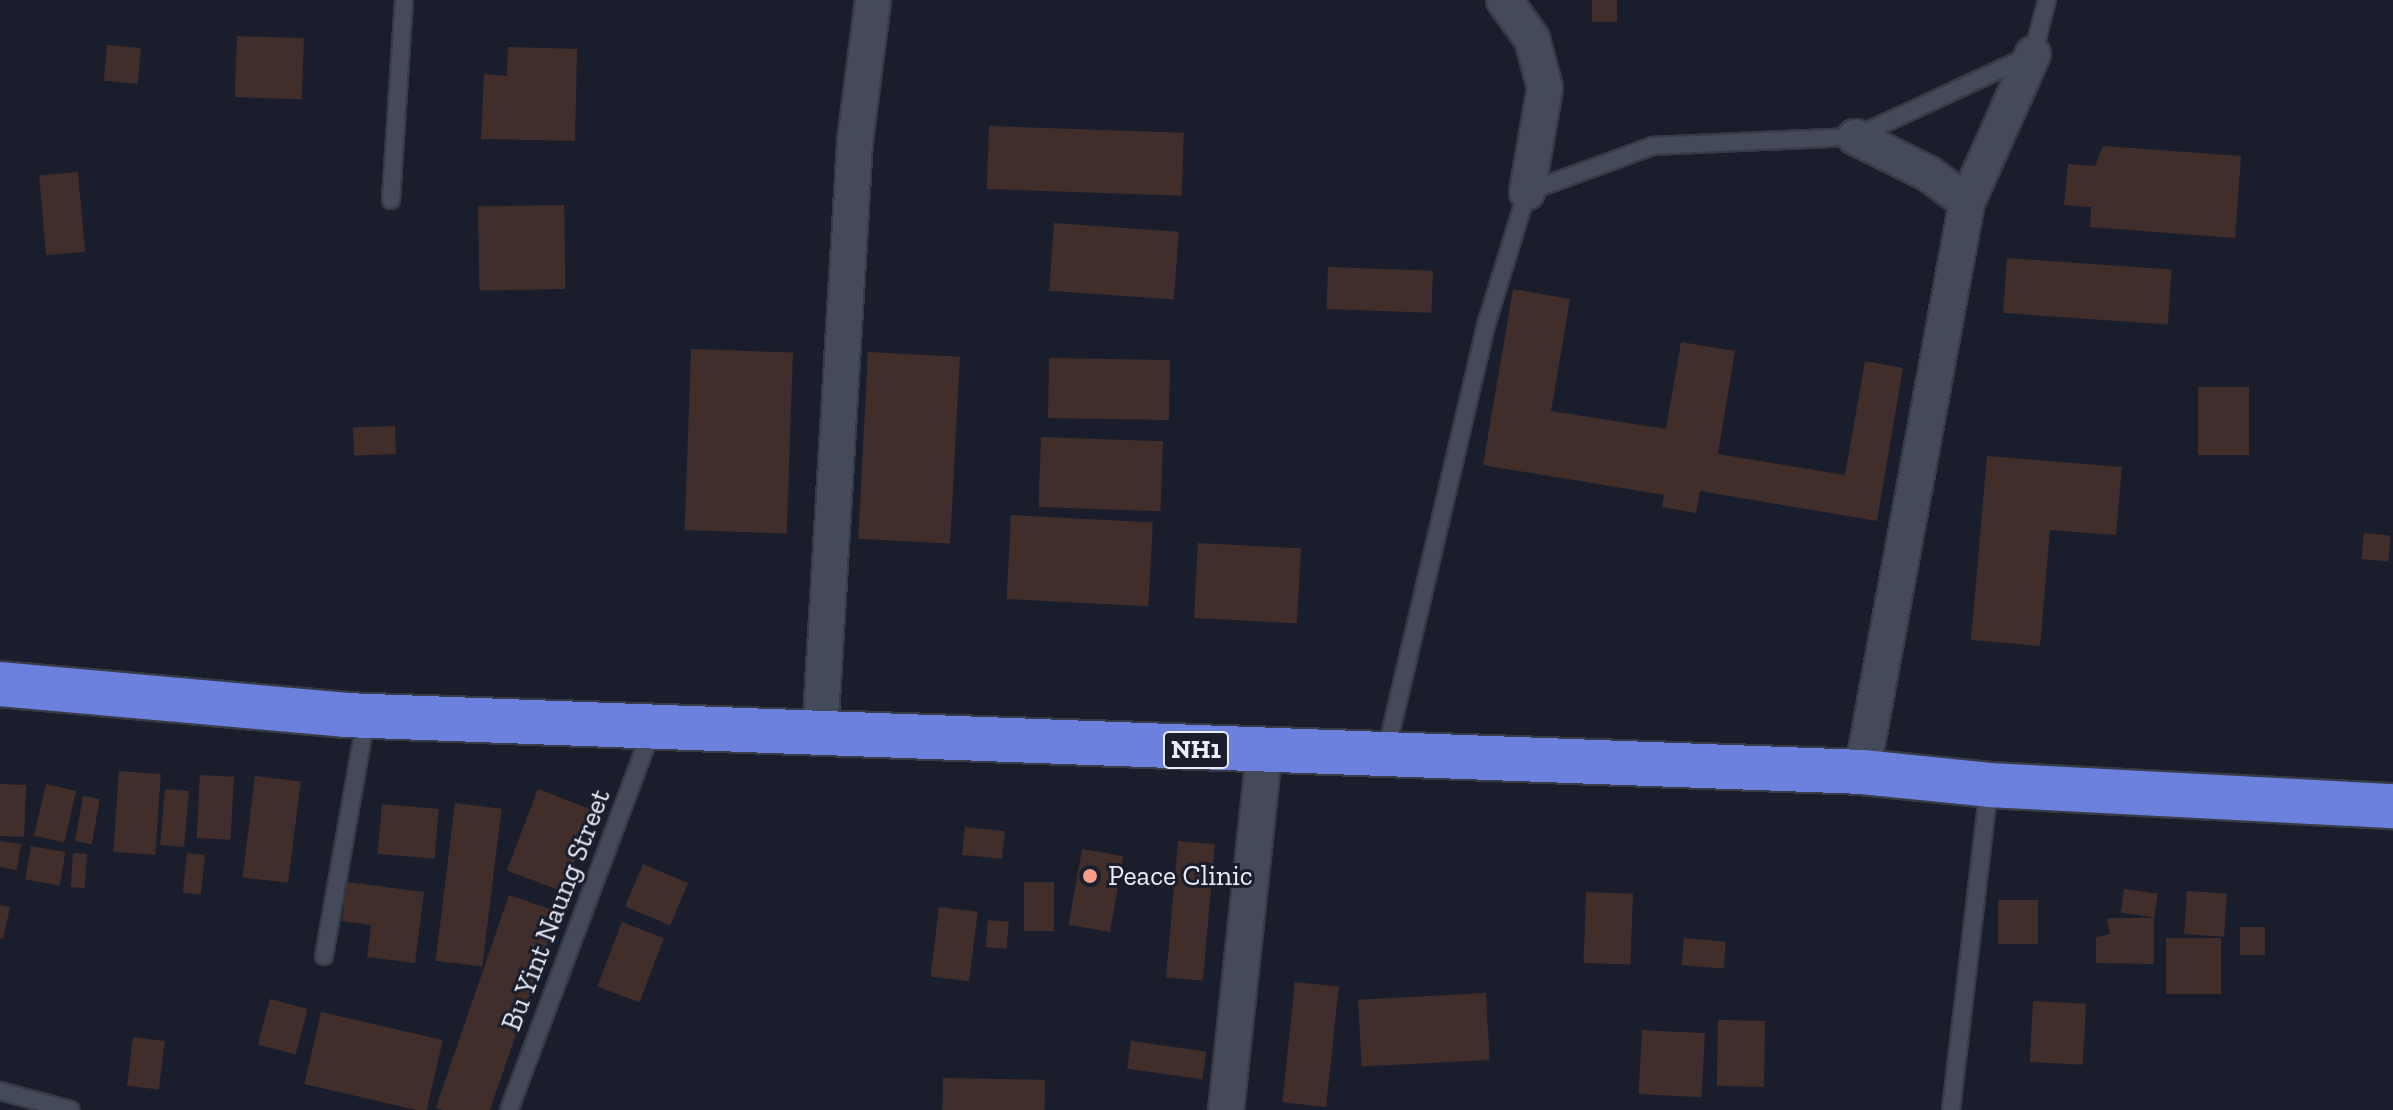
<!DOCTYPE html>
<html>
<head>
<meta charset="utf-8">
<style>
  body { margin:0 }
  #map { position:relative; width:2393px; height:1110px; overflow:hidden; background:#1a1e2c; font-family:"Zilla Slab",serif }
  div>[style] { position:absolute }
  .building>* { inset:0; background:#412e2a; transform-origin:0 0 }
  .roads { filter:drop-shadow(2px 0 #383a46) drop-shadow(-2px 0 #383a46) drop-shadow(0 2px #383a46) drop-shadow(0 -2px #383a46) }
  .service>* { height:16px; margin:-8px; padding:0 8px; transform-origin:8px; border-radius:8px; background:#454a5b }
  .minor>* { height:34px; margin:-17px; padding:0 17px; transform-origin:17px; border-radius:17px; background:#454a5b }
  .trunk>* { height:44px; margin:-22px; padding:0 22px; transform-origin:22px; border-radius:22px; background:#6c80de }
  .dots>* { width:22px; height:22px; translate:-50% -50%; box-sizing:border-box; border:4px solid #1a1e2c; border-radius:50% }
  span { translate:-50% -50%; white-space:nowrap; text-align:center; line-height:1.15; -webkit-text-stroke:6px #1a1e2c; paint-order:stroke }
  .shield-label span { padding:2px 6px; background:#1a1e2c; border:2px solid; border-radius:6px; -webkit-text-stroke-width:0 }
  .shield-label { font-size:26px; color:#ebeef8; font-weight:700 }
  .poi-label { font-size:28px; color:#ebeef8 }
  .left { translate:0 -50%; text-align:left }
  .street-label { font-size:28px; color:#ebeef8 }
</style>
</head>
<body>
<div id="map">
  <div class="building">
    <div style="left:1592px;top:0;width:25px;height:22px"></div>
    <div style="left:237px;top:36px;width:67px;height:61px;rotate:2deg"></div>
    <div style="left:107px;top:45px;width:34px;height:36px;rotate:5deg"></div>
    <div style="clip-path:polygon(508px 47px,577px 49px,575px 141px,481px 139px,484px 74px,507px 76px)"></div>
    <div style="left:989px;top:126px;width:195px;height:63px;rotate:2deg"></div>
    <div style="clip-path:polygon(2103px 146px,2241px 156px,2235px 238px,2090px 227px,2091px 207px,2064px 205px,2068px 164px,2095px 166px)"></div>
    <div style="left:78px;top:172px;width:80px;height:39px;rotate:85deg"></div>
    <div style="left:564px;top:205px;width:84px;height:86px;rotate:89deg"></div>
    <div style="left:1054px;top:223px;width:125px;height:68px;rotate:4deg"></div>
    <div style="left:2007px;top:258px;width:165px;height:55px;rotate:4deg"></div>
    <div style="left:1328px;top:267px;width:105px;height:42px;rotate:2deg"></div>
    <div style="clip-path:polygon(1513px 289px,1570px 299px,1551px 411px,1666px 429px,1681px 342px,1735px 351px,1718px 454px,1845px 475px,1865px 361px,1903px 368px,1877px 521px,1700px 491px,1696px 513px,1662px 507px,1664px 495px,1483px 465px)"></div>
    <div style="left:691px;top:349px;width:102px;height:181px;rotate:2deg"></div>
    <div style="left:868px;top:352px;width:92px;height:187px;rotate:3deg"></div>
    <div style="left:1049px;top:358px;width:121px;height:60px;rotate:1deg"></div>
    <div style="left:2198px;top:387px;width:51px;height:68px"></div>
    <div style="left:395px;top:426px;width:28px;height:42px;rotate:88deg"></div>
    <div style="left:1041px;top:437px;width:122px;height:70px;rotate:2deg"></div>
    <div style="clip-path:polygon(1987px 456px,2122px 467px,2116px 535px,2050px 530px,2040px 646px,1971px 640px)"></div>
    <div style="left:1011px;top:515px;width:142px;height:84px;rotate:3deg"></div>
    <div style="left:2364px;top:533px;width:27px;height:26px;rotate:6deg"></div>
    <div style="left:1198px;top:543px;width:103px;height:75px;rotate:3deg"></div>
    <div style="left:119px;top:771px;width:42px;height:81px;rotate:4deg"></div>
    <div style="left:200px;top:775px;width:34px;height:63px;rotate:3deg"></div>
    <div style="left:255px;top:776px;width:46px;height:102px;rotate:7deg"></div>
    <div style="left:0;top:784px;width:26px;height:52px;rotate:2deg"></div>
    <div style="left:46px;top:784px;width:31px;height:53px;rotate:13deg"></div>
    <div style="left:165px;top:789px;width:24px;height:56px;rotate:5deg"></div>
    <div style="left:538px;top:789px;width:60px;height:87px;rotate:21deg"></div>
    <div style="left:83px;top:796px;width:17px;height:46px;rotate:10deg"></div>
    <div style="left:455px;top:803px;width:47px;height:159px;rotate:7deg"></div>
    <div style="left:382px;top:804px;width:57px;height:50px;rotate:5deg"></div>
    <div style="left:965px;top:827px;width:40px;height:28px;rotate:6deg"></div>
    <div style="clip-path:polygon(0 841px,21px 844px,17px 870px,0 867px)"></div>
    <div style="left:1178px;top:841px;width:37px;height:137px;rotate:5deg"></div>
    <div style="left:31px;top:846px;width:35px;height:34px;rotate:10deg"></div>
    <div style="left:1082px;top:849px;width:42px;height:77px;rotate:10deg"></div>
    <div style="left:73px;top:853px;width:14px;height:34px;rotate:4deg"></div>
    <div style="left:187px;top:853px;width:18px;height:40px;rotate:6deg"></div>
    <div style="left:643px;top:864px;width:49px;height:46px;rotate:23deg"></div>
    <div style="clip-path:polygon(347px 882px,424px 892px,415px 963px,367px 957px,371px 925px,342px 921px)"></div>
    <div style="left:1024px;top:882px;width:30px;height:49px"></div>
    <div style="left:2124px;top:889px;width:34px;height:24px;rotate:8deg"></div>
    <div style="left:2187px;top:891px;width:40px;height:43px;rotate:4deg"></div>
    <div style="left:1586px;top:892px;width:47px;height:71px;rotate:2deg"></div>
    <div style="left:509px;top:895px;width:52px;height:225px;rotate:19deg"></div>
    <div style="left:1998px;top:900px;width:40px;height:44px"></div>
    <div style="clip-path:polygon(0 905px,10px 907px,3px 939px,0 938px)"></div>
    <div style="left:939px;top:907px;width:39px;height:70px;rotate:7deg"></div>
    <div style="clip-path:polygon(2107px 918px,2154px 918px,2154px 964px,2096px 963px,2096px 937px,2110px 934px)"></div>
    <div style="left:988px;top:920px;width:21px;height:27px;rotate:5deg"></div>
    <div style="left:622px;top:922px;width:45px;height:69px;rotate:21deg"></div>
    <div style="left:2240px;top:927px;width:25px;height:28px"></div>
    <div style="left:1684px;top:938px;width:42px;height:27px;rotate:5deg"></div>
    <div style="left:2166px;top:938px;width:55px;height:56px"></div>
    <div style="left:1295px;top:982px;width:44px;height:121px;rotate:6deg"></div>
    <div style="left:1486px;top:993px;width:67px;height:128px;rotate:87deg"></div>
    <div style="left:270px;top:999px;width:39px;height:47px;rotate:15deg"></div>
    <div style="left:2033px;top:1001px;width:53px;height:61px;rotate:3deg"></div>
    <div style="left:321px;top:1012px;width:125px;height:74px;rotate:13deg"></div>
    <div style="left:1718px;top:1020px;width:47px;height:66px;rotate:1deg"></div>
    <div style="left:1642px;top:1030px;width:63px;height:64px;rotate:3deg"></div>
    <div style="left:133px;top:1037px;width:32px;height:49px;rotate:7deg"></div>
    <div style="left:1131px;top:1041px;width:76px;height:28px;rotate:8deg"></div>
    <div style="left:943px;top:1078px;width:102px;height:32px;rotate:1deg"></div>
  </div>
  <div class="roads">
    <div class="service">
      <div style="left:391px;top:200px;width:200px;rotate:-86.3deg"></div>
      <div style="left:1386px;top:752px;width:442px;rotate:-76.8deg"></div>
      <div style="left:1487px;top:322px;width:136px;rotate:-72.9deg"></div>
      <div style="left:1527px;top:192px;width:134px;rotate:-20.1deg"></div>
      <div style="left:1653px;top:146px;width:202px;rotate:-2.6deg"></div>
      <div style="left:1855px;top:137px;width:196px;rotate:-25deg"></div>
      <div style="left:2033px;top:54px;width:56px;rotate:-75.5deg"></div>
      <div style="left:324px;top:956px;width:242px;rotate:-80deg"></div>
      <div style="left:0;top:1091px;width:73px;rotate:15deg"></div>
      <div style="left:509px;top:1110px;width:407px;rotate:-69.4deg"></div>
      <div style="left:1951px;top:1110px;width:326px;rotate:-83.3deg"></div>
    </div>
    <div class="minor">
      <div style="left:1504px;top:0;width:48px;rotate:54.3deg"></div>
      <div style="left:1532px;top:39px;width:51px;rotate:75.1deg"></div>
      <div style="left:1545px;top:88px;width:106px;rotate:99.8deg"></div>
      <div style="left:1855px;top:137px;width:83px;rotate:26.6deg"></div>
      <div style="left:1929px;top:174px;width:47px;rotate:36.4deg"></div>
      <div style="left:820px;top:734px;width:594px;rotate:-86.62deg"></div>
      <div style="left:855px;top:141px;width:142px;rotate:-82.7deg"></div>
      <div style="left:1862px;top:772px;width:580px;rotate:-79.56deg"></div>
      <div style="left:1967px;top:202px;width:162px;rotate:-66deg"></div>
      <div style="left:1226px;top:1110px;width:359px;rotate:-83.9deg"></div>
    </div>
    <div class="trunk">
      <div style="left:0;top:684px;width:346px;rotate:5.1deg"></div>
      <div style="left:345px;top:715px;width:1518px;rotate:2.15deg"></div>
      <div style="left:1862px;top:772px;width:128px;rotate:5.8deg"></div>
      <div style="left:1989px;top:785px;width:405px;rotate:3deg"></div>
    </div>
  </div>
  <div class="dots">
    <div style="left:1090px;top:876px;background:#f49e89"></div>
  </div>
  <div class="shield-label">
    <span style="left:1196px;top:750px">NH1</span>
  </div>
  <div class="poi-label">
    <span class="left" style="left:1108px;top:876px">Peace Clinic</span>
  </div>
  <div class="street-label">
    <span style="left:556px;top:910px;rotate:-69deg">Bu Yint Naung Street</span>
  </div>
</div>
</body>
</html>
